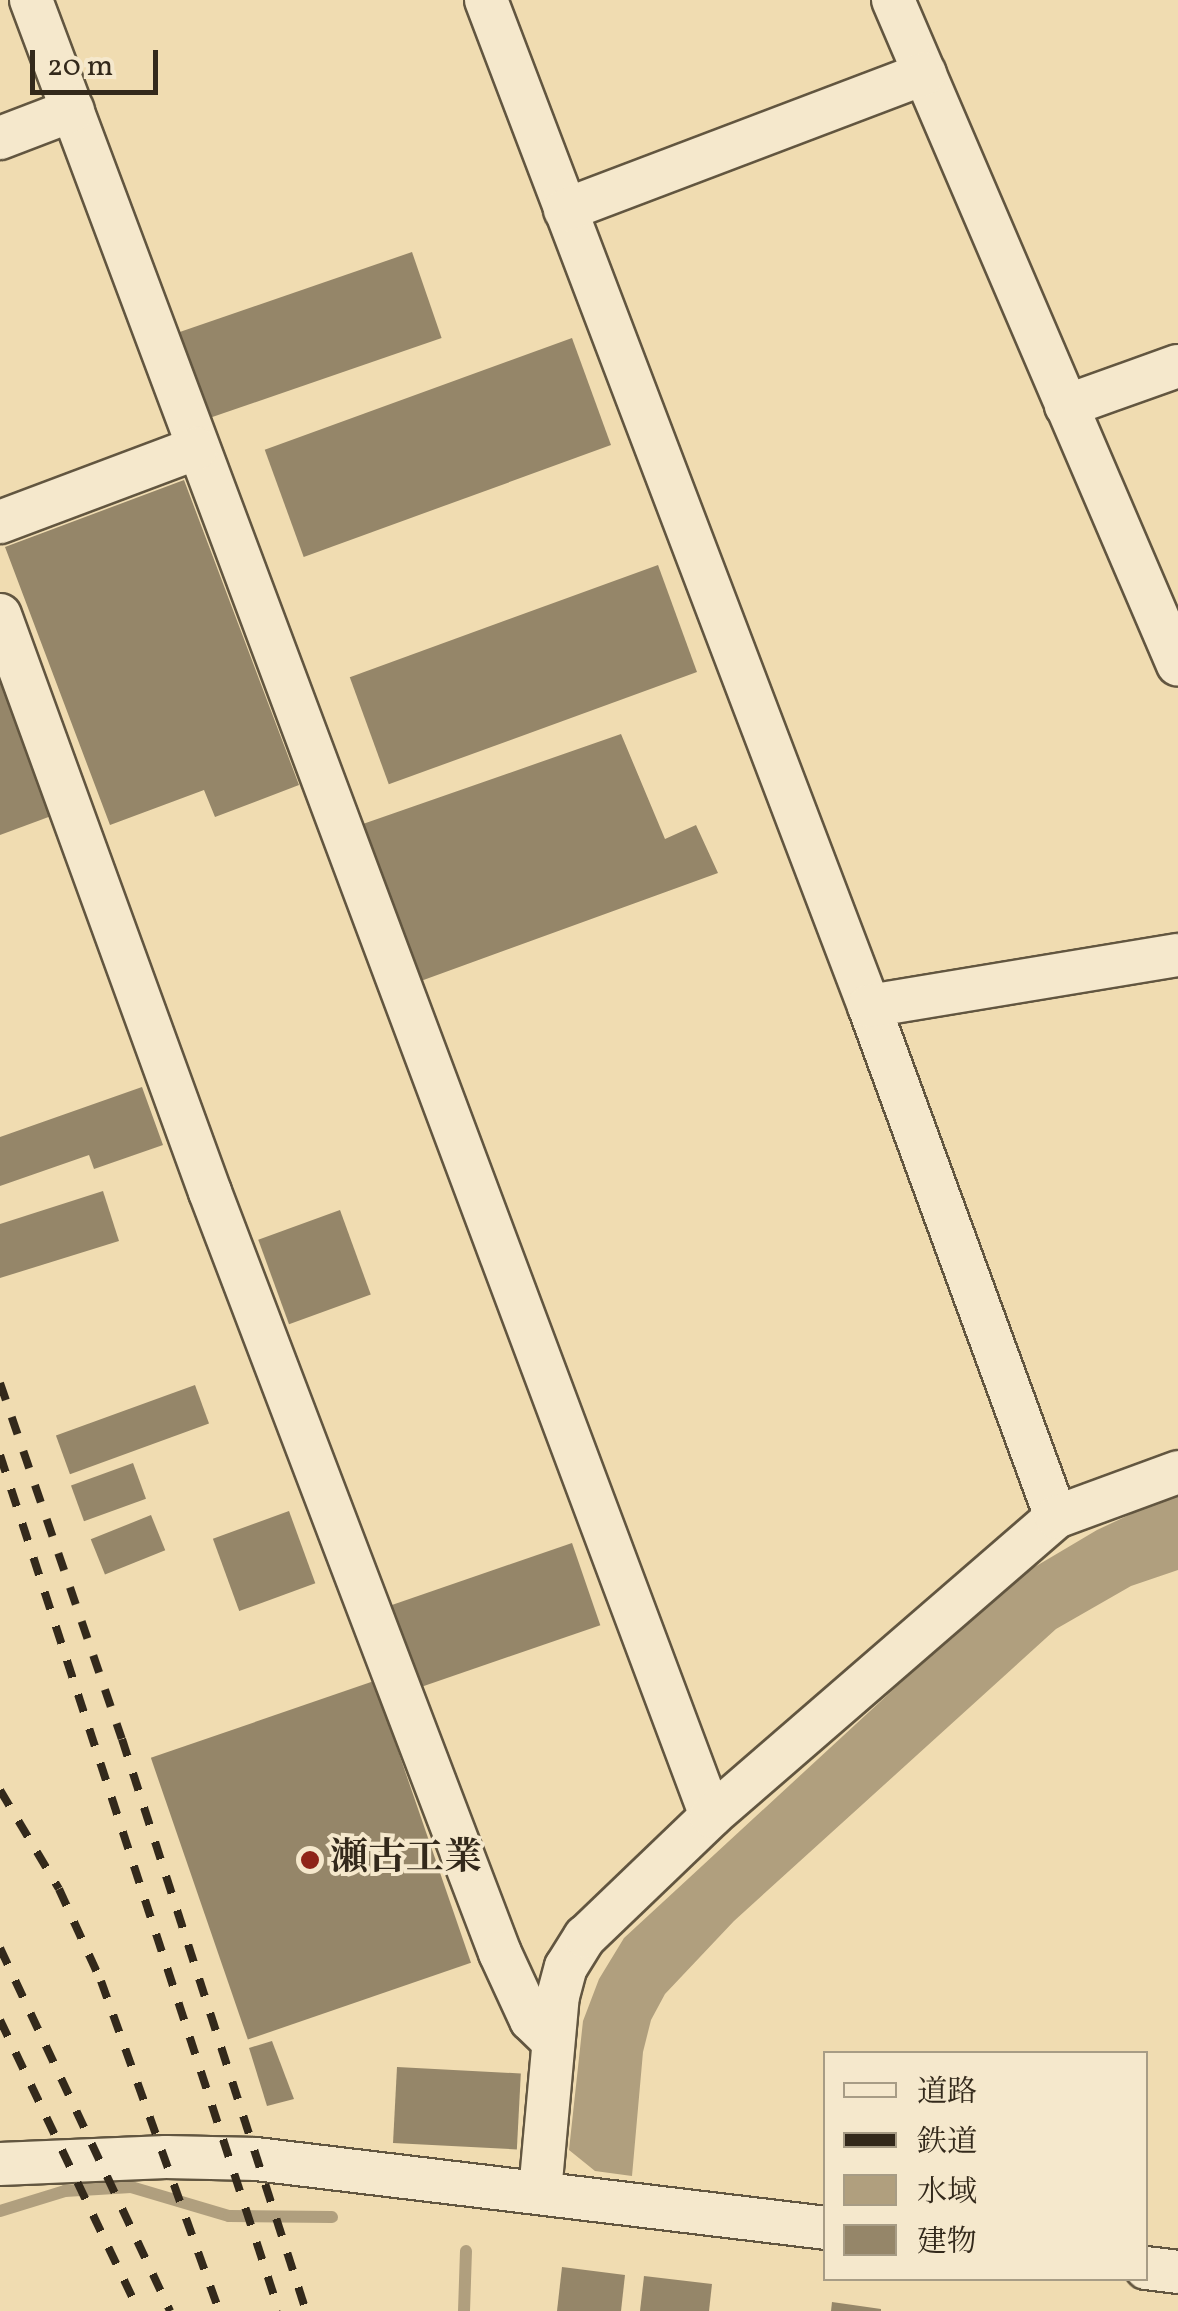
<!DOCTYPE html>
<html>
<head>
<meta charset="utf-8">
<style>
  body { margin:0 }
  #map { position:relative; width:1178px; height:2311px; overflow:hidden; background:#f0dcb1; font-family:Vollkorn,"Noto Serif JP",serif }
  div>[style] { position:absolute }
  .water>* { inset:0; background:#b09f7e }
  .stream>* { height:12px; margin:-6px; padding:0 6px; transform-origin:6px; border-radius:6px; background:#b09f7e }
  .building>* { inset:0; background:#958669; transform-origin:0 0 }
  .roads { filter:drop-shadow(2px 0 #625640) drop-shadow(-2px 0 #625640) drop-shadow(0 2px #625640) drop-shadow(0 -2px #625640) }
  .street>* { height:42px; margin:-21px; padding:0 21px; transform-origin:21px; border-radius:21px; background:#f5e8cc }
  .rail>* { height:8px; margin-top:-4px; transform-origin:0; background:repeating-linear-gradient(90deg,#33291b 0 18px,transparent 0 36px) }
  .dots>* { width:28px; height:28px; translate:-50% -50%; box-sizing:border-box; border:5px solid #f5e8cc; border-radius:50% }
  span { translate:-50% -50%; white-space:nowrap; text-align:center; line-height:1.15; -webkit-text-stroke:8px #f5e8cc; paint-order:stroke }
  .poi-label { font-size:38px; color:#33291b; font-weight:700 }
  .left { translate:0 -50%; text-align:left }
  .legend { position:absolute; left:823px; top:2051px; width:325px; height:230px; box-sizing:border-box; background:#f5e8cc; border:2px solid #a79c85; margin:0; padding:12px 18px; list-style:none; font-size:30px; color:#33291b }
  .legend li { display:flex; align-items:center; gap:20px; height:50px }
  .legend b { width:50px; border:2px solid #a79c85 }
  .scale { position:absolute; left:30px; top:50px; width:128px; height:45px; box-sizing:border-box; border:5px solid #33291b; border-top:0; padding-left:12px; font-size:30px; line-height:35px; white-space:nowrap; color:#33291b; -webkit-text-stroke:8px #f5e8cc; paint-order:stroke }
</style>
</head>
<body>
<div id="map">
  <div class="water">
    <div style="clip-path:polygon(1178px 1492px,1178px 1570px,1131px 1586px,1056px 1629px,734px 1921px,665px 1994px,651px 2020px,643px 2052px,632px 2176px,595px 2171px,569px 2150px,583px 2021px,599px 1979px,624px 1938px,1011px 1581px,1097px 1530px)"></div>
  </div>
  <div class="stream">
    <div style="left:0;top:2211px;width:68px;rotate:-17.1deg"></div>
    <div style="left:65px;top:2191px;width:66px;rotate:-3.5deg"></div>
    <div style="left:131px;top:2187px;width:102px;rotate:16.5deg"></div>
    <div style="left:229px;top:2216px;width:103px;rotate:0.6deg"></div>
    <div style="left:464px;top:2311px;width:60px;rotate:-88.1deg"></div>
  </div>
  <div class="building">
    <div style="left:412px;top:252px;width:91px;height:251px;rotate:71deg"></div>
    <div style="left:572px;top:338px;width:114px;height:327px;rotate:70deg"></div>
    <div style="clip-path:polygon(184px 480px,299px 785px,215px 817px,204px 790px,110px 825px,5px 547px)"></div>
    <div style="left:658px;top:565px;width:114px;height:328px;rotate:70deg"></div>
    <div style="clip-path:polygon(0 674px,54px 815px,0 835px)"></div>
    <div style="clip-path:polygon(621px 734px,665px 839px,696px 825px,718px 873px,418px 982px,360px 825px)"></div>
    <div style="clip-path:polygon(142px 1087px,163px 1145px,94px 1169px,89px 1155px,0 1186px,0 1137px)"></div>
    <div style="clip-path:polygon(103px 1191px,119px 1241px,0 1278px,0 1224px)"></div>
    <div style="left:340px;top:1210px;width:90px;height:87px;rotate:70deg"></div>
    <div style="left:195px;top:1385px;width:41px;height:148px;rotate:70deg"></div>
    <div style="left:133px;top:1463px;width:38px;height:66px;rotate:70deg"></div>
    <div style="left:289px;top:1511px;width:77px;height:81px;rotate:70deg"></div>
    <div style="left:151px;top:1515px;width:38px;height:65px;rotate:68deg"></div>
    <div style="left:572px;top:1543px;width:87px;height:192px;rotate:71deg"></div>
    <div style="left:374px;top:1681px;width:298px;height:236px;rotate:71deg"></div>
    <div style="clip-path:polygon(272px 2041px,294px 2099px,267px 2106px,249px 2048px)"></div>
    <div style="left:397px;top:2067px;width:124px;height:76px;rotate:3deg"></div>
    <div style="clip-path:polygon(562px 2267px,625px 2275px,621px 2311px,557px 2311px)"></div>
    <div style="clip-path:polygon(644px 2276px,712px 2284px,709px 2311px,640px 2311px)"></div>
    <div style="clip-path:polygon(832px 2302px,881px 2309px,881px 2311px,831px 2311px)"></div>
  </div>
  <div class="roads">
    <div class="street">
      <div style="left:31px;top:0;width:1939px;rotate:69.47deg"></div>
      <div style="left:486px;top:0;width:1076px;rotate:69.16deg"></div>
      <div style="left:869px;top:1006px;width:544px;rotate:69.9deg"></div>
      <div style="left:893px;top:0;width:723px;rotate:66.8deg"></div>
      <div style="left:0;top:138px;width:78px;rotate:-21deg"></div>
      <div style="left:565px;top:210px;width:385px;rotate:-20.8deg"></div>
      <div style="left:1066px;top:406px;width:119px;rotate:-19.7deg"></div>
      <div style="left:0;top:522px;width:210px;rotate:-20.6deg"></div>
      <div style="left:0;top:615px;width:614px;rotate:70deg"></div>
      <div style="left:210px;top:1192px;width:814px;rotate:69.14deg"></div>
      <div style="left:500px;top:1953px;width:74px;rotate:65.2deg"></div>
      <div style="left:531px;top:2020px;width:29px;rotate:44deg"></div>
      <div style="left:869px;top:1006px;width:313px;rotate:-9.4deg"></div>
      <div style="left:0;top:2164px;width:166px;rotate:-2.4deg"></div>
      <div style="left:166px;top:2157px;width:90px;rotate:1.3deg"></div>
      <div style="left:256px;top:2159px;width:574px;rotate:6.9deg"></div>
      <div style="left:540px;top:2192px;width:197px;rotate:-84.8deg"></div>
      <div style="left:558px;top:1996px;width:30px;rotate:-75deg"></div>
      <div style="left:566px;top:1967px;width:36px;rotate:-58deg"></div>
      <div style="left:585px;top:1937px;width:175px;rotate:-43.8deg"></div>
      <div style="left:711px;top:1816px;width:457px;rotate:-40.9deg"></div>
      <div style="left:1056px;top:1517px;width:130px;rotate:-20.2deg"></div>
      <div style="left:1146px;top:2268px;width:32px;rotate:7deg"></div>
    </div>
  </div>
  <div class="rail">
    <div style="left:0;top:1383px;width:376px;rotate:71.1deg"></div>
    <div style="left:122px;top:1739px;width:601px;rotate:72.17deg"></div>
    <div style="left:0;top:1455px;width:900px;rotate:71.95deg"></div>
    <div style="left:0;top:1790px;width:115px;rotate:59.2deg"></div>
    <div style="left:59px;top:1889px;width:101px;rotate:65.5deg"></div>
    <div style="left:101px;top:1981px;width:350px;rotate:70.3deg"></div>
    <div style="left:0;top:1948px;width:401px;rotate:64.9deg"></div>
    <div style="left:0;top:2020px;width:322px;rotate:64.5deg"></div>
  </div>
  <div class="dots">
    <div style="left:310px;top:1860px;background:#8f2418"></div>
  </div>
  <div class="poi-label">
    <span class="left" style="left:330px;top:1860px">瀬古工業</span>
  </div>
  <ul class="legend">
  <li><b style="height:12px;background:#f5e8cc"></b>道路</li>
  <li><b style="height:12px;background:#33291b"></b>鉄道</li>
  <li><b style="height:28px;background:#b09f7e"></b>水域</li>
  <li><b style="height:28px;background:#958669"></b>建物</li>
  </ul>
  <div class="scale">20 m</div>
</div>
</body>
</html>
